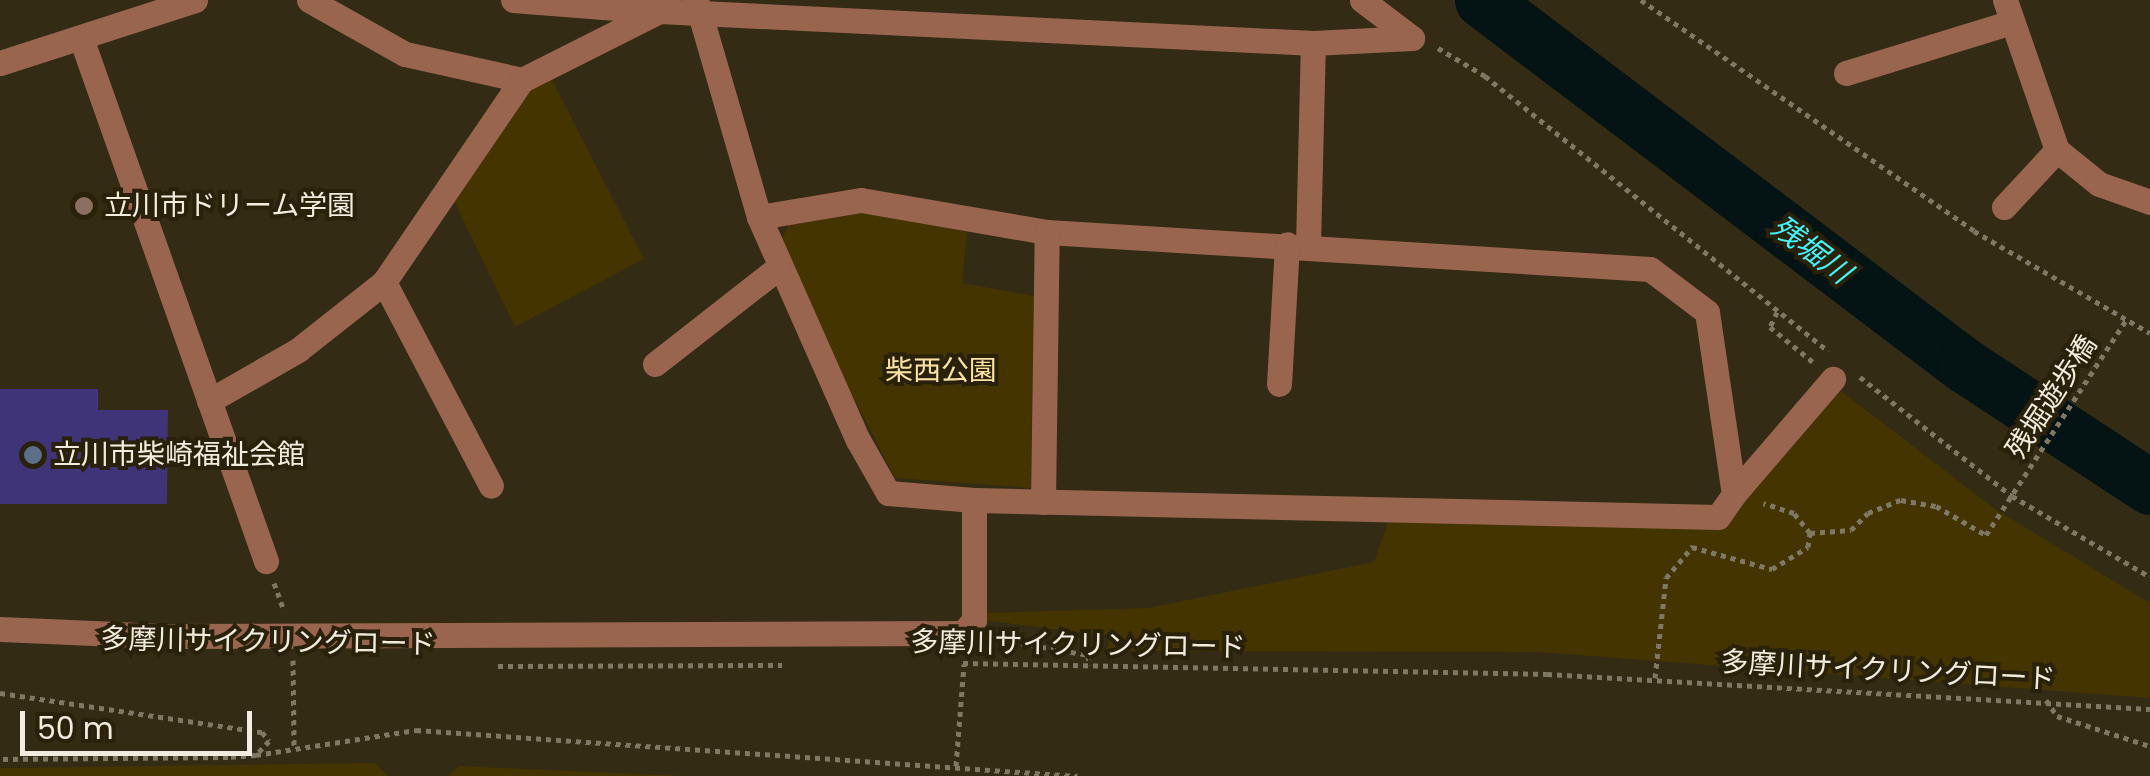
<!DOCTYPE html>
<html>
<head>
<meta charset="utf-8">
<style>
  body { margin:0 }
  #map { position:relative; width:2150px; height:776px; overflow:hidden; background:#332b14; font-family:Poppins,"Noto Sans JP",sans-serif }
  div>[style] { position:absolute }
  .green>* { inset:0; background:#433400 }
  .river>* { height:55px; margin:-27.5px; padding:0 27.5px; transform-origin:27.5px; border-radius:27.5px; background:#041314 }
  .building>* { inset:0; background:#3e3477 }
  .path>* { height:5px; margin-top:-2.5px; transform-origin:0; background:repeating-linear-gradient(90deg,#7e7864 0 5px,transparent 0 10px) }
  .minor>* { height:25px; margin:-12.5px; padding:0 12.5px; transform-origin:12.5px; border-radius:12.5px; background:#99654e }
  .dots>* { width:28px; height:28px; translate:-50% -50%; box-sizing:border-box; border:5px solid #29210a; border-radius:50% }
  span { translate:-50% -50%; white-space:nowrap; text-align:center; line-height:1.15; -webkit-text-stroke:8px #29210a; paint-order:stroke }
  .poi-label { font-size:28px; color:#f1ecde }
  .left { translate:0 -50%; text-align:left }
  .park-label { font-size:28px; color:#f9e2a3 }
  .street-label { font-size:28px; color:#f1ecde }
  .water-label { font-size:30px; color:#40f6fe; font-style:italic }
  .scale { position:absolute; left:20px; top:711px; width:232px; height:45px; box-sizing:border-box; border:5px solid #f1ecde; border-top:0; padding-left:12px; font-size:30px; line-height:35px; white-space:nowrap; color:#f1ecde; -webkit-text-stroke:8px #29210a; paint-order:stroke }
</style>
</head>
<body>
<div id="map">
  <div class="green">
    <div style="clip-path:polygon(549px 74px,644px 259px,515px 327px,453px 199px,528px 87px)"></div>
    <div style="clip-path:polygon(863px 209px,967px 232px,962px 283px,1034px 296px,1031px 488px,895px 478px,777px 249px,789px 225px)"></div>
    <div style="clip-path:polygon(1841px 391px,1995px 509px,2150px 603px,2150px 698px,1536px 652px,1107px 651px,1110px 636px,983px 620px,982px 613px,1148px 608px,1374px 562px,1389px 520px,1721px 526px)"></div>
    <div style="clip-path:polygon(375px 763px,388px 776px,0 776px,0 768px)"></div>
    <div style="clip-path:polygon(459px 766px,687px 776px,448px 776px)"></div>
  </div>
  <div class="river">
    <div style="left:1482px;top:0;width:605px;rotate:37.14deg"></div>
    <div style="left:1964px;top:365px;width:222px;rotate:33.3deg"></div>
  </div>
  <div class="building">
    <div style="clip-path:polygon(0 389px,98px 389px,98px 410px,168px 410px,167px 504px,0 504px)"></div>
  </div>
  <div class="path">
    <div style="left:1641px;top:0;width:405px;rotate:34.7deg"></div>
    <div style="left:1974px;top:231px;width:203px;rotate:30.1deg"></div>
    <div style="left:1438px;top:48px;width:55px;rotate:30.8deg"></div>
    <div style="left:1485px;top:76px;width:440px;rotate:38.7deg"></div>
    <div style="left:1777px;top:312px;width:17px;rotate:115deg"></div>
    <div style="left:1770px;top:327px;width:55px;rotate:39.1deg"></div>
    <div style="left:1860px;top:377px;width:193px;rotate:38.1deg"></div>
    <div style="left:2012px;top:496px;width:160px;rotate:30.4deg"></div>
    <div style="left:1810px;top:533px;width:41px;rotate:-4.2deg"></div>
    <div style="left:1851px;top:530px;width:24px;rotate:-45deg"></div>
    <div style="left:1868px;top:513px;width:35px;rotate:-22deg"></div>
    <div style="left:1901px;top:500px;width:36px;rotate:10deg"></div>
    <div style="left:1936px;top:506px;width:58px;rotate:30.1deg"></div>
    <div style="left:1986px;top:535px;width:257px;rotate:-56.9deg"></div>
    <div style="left:1692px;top:547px;width:83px;rotate:15.4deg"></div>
    <div style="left:1772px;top:569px;width:42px;rotate:-31.4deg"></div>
    <div style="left:1808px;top:547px;width:14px;rotate:-82deg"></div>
    <div style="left:1810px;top:533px;width:26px;rotate:-129deg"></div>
    <div style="left:1794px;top:513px;width:32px;rotate:-162deg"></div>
    <div style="left:274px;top:583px;width:30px;rotate:70deg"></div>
    <div style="left:992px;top:638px;width:97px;rotate:10deg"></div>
    <div style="left:1088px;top:655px;width:10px;rotate:84deg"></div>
    <div style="left:293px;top:660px;width:87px;rotate:89.3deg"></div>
    <div style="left:963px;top:663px;width:584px;rotate:1.08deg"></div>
    <div style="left:1547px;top:674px;width:604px;rotate:3.32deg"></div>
    <div style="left:498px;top:666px;width:284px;rotate:-0.2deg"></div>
    <div style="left:1655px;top:678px;width:101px;rotate:-83.7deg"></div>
    <div style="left:1666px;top:578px;width:42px;rotate:-49.8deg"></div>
    <div style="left:0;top:693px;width:265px;rotate:8.5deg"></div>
    <div style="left:262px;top:732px;width:11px;rotate:52deg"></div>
    <div style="left:269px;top:741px;width:19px;rotate:133deg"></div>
    <div style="left:256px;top:755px;width:28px;rotate:176deg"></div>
    <div style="left:228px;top:757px;width:228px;rotate:179.5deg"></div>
    <div style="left:2046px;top:700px;width:19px;rotate:55deg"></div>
    <div style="left:2057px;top:716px;width:98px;rotate:17.9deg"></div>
    <div style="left:256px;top:755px;width:162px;rotate:-8.9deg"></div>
    <div style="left:416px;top:730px;width:663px;rotate:3.98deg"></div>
    <div style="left:956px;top:766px;width:102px;rotate:-85.5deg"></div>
  </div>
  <div class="minor">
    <div style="left:309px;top:0;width:110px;rotate:29.4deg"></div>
    <div style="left:405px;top:54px;width:120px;rotate:12.5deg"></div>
    <div style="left:513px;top:0;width:139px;rotate:4.5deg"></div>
    <div style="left:696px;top:0;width:226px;rotate:73.8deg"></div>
    <div style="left:759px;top:217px;width:244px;rotate:66.1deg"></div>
    <div style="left:858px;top:440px;width:61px;rotate:60.5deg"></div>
    <div style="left:888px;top:493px;width:86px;rotate:4.7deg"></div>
    <div style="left:974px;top:500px;width:744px;rotate:1.31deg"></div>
    <div style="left:1718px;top:517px;width:28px;rotate:-55deg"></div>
    <div style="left:1362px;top:0;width:63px;rotate:37.2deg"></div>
    <div style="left:2005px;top:0;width:159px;rotate:70.9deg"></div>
    <div style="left:2057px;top:150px;width:54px;rotate:39deg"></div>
    <div style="left:2099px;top:184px;width:54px;rotate:19.4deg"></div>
    <div style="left:81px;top:38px;width:555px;rotate:70.52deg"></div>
    <div style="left:0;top:63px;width:205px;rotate:-17.9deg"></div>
    <div style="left:1846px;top:73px;width:174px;rotate:-17.1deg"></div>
    <div style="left:2004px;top:207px;width:78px;rotate:-47.1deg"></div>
    <div style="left:759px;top:217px;width:103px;rotate:-9.5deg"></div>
    <div style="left:861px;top:200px;width:189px;rotate:9.8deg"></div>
    <div style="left:1047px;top:232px;width:604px;rotate:3.51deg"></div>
    <div style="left:1650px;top:269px;width:71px;rotate:37deg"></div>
    <div style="left:1707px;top:312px;width:184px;rotate:81.6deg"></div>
    <div style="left:1734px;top:494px;width:152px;rotate:-49.3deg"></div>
    <div style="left:1308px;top:245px;width:202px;rotate:-88.6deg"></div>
    <div style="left:384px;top:282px;width:230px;rotate:62.3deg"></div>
    <div style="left:655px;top:364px;width:157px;rotate:-38deg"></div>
    <div style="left:1279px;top:384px;width:140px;rotate:-86.7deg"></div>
    <div style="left:209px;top:401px;width:103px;rotate:-29.8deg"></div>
    <div style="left:298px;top:350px;width:110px;rotate:-38.3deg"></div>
    <div style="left:384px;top:282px;width:245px;rotate:-55.7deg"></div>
    <div style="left:522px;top:80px;width:153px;rotate:-26.7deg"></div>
    <div style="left:659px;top:11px;width:655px;rotate:2.8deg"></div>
    <div style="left:1313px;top:43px;width:99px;rotate:-2.9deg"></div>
    <div style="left:1043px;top:502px;width:270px;rotate:-89.2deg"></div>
    <div style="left:0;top:629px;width:163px;rotate:2.5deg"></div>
    <div style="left:163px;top:636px;width:800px;rotate:-0.21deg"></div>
    <div style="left:963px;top:633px;width:17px;rotate:-50deg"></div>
    <div style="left:974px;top:620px;width:120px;rotate:-90deg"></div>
  </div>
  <div class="dots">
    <div style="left:84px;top:206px;background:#8d6e63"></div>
    <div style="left:33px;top:455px;background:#5c6f8a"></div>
  </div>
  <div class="poi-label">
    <span class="left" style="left:104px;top:206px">立川市ドリーム学園</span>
    <span class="left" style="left:53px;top:455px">立川市柴崎福祉会館</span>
  </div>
  <div class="park-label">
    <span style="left:941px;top:371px">柴西公園</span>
  </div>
  <div class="street-label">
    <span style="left:2052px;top:397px;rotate:-57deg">残堀遊歩橋</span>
    <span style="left:268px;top:642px;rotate:1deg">多摩川サイクリングロード</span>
    <span style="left:1078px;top:645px;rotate:1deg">多摩川サイクリングロード</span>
    <span style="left:1888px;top:671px;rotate:3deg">多摩川サイクリングロード</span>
  </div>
  <div class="water-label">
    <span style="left:1811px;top:250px;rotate:37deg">残堀川</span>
  </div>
  <div class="scale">50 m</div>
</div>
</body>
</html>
